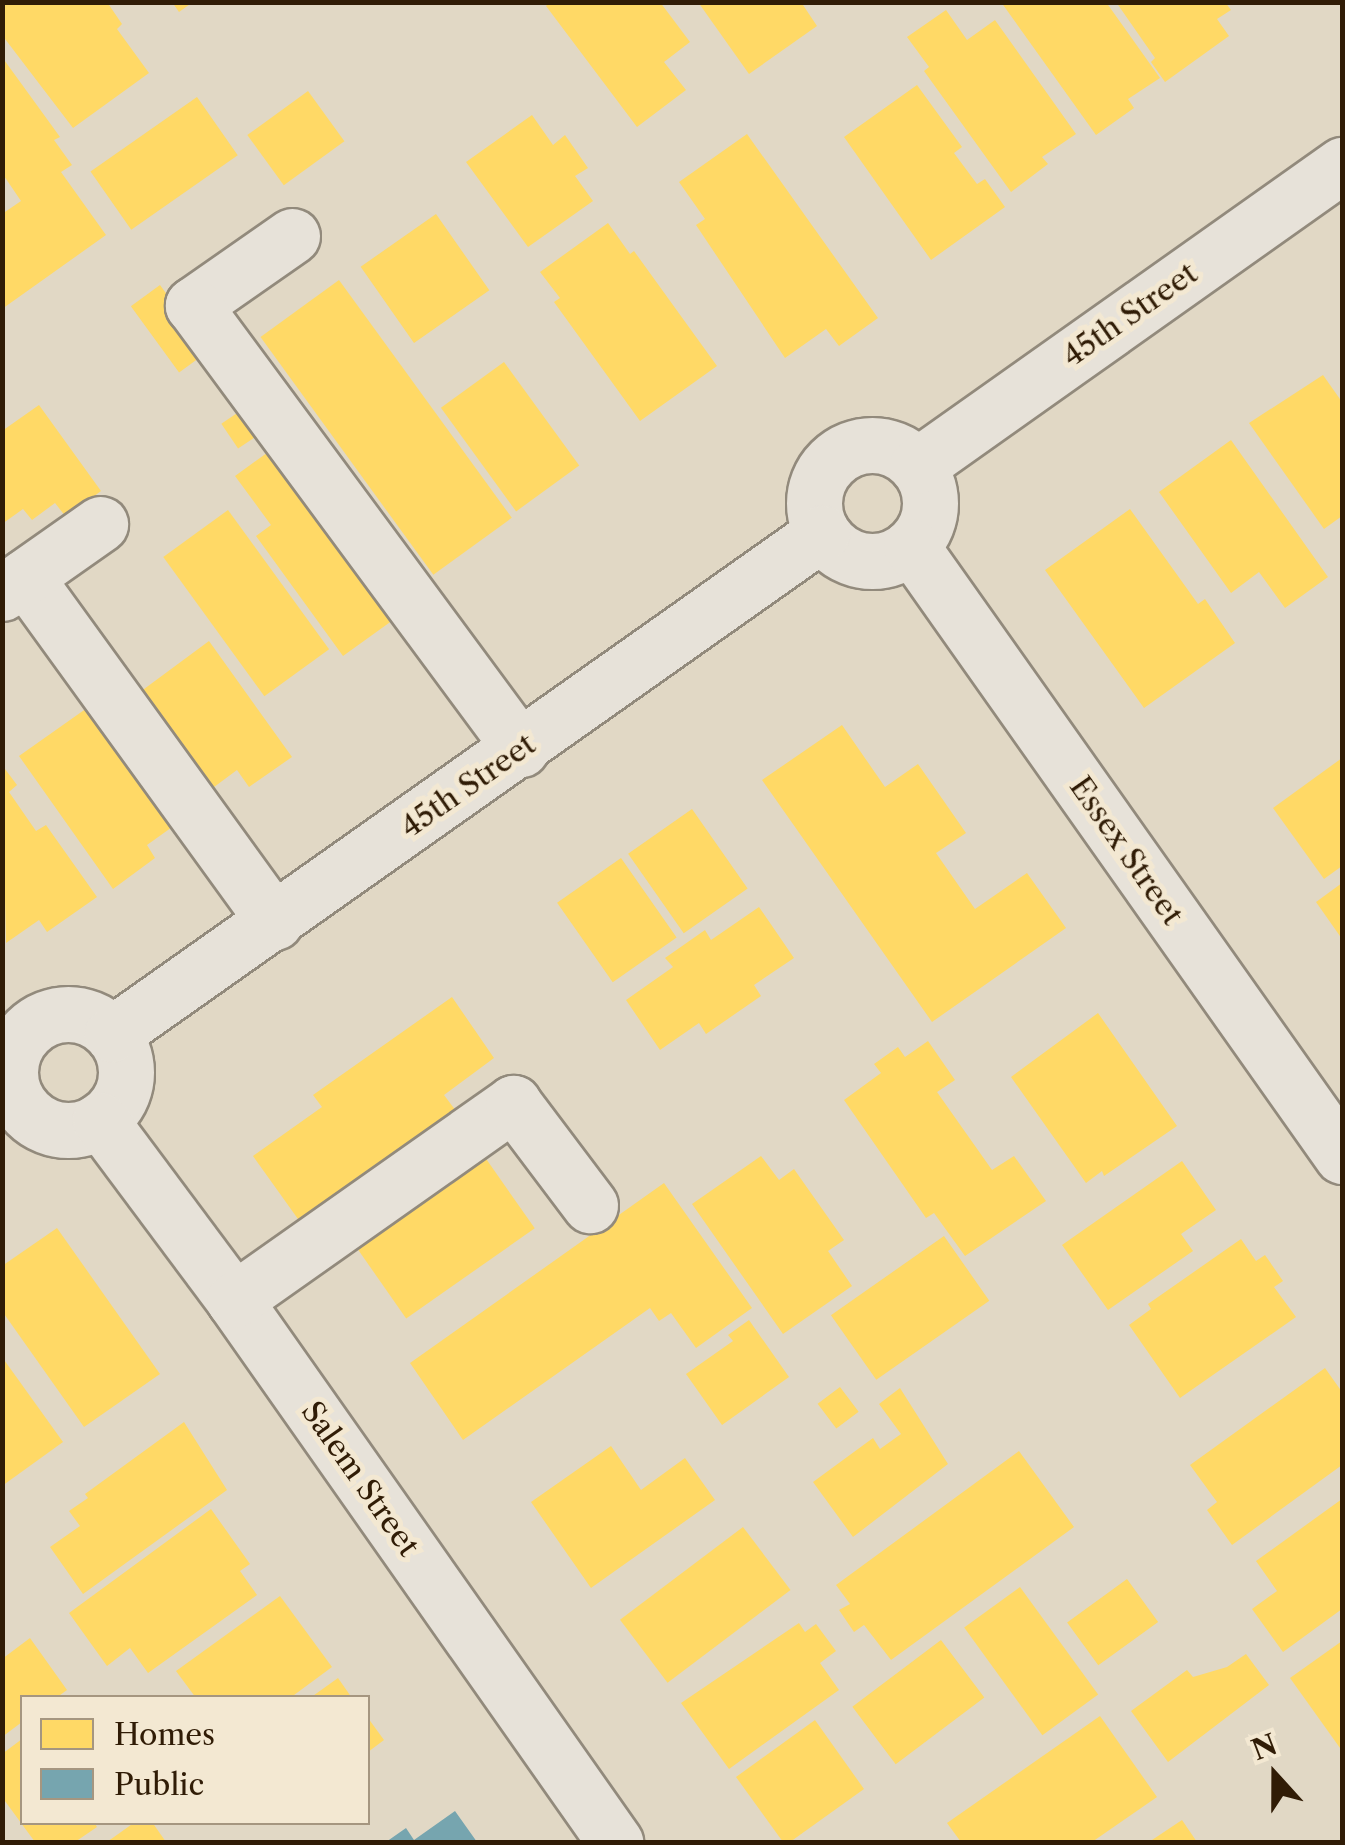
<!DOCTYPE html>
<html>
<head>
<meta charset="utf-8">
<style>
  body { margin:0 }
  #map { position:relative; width:1345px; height:1845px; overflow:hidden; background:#e1d8c5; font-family:"Libre Caslon Text",serif }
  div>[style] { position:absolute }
  .homes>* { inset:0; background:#ffd966; transform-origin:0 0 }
  .public>* { inset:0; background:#76a5af }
  .roads { filter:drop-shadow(2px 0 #928a7c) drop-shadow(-2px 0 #928a7c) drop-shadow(0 2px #928a7c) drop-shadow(0 -2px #928a7c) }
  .minor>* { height:55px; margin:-27.5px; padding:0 27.5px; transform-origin:27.5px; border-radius:27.5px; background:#e7e2d9 }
  .minor>.ring { margin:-27.5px; padding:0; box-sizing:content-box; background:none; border:55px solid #e7e2d9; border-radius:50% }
  span { translate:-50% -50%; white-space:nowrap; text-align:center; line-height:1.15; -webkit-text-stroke:10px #f3e8d2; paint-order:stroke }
  .street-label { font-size:30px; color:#301c06 }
  .frame { position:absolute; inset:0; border:5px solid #301c06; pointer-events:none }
  .legend { position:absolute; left:20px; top:1695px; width:350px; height:130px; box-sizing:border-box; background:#f3e8d2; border:2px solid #a59680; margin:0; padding:12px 18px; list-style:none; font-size:30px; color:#301c06 }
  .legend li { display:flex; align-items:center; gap:20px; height:50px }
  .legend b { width:50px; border:2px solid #a59680 }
  .north { position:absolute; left:1225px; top:1725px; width:100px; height:100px; -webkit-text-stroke:8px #f3e8d2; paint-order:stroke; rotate:339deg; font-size:28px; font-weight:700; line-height:40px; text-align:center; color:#301c06 }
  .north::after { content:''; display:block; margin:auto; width:35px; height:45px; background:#301c06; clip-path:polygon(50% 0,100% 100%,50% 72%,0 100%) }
</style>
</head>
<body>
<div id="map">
  <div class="homes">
    <div style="clip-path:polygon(2px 2px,107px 2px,122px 24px,117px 29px,149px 73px,73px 128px,2px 35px)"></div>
    <div style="clip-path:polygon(172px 2px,193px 2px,179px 12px)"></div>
    <div style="clip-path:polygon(550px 2px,660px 2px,690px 42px,664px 62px,686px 90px,637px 127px,546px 6px)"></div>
    <div style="clip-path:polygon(698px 2px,801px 2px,817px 26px,749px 74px)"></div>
    <div style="clip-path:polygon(1001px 2px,1106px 2px,1160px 78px,1128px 99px,1134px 108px,1096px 135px)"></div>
    <div style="clip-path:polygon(1116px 2px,1225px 2px,1231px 10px,1217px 19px,1229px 36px,1165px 82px,1151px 62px,1155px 58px)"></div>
    <div style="clip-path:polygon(946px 10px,967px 40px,995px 20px,1076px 134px,1042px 157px,1048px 164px,1011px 192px,924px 71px,929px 67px,907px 37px)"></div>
    <div style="clip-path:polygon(2px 57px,60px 137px,54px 140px,72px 165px,61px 172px,106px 235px,2px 309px,2px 214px,21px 201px,2px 173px)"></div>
    <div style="clip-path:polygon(917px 85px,962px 147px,954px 153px,977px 184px,985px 179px,1005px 207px,931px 260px,844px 137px)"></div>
    <div style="left:308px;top:91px;width:62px;height:75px;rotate:54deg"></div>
    <div style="left:197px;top:97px;width:71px;height:130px;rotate:55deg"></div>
    <div style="clip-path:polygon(532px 115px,553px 145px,565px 135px,588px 168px,575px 176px,593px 201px,528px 247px,466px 162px)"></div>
    <div style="clip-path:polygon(747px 134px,878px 318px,839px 346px,826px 329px,785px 358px,696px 225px,705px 219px,679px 182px)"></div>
    <div style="left:436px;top:214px;width:93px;height:92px;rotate:55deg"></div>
    <div style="clip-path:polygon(608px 223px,630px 254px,634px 251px,717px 366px,640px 421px,554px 302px,560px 298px,540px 272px)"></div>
    <div style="left:339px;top:280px;width:294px;height:97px;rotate:54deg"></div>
    <div style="left:160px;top:285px;width:82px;height:36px;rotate:54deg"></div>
    <div style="left:504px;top:362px;width:128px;height:78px;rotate:54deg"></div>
    <div style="clip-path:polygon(1323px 375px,1342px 402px,1342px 516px,1324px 529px,1249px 423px)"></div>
    <div style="left:252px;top:403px;width:30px;height:37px;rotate:56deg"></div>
    <div style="clip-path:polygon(39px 405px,101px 491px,66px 517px,55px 503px,32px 520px,23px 509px,2px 524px,2px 431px)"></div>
    <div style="clip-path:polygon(1231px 440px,1328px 577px,1285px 608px,1259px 572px,1231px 593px,1159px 492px)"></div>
    <div style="clip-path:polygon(278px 445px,400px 615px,343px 656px,256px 536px,271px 525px,235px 476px)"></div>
    <div style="clip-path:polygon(1130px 509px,1198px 604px,1205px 599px,1235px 643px,1144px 708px,1045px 570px)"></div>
    <div style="left:228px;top:510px;width:172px;height:80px;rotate:54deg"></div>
    <div style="clip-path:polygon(209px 641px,292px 757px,249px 787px,237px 770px,210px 790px,140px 692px)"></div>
    <div style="clip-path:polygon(104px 696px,189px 815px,147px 845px,155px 858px,113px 889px,19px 756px)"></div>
    <div style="clip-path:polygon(842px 725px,885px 787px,918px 764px,966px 833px,936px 853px,975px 909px,1027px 873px,1066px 928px,932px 1022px,762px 780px)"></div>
    <div style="clip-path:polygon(1342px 758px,1342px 866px,1324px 879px,1273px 808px)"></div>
    <div style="clip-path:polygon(2px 765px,17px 785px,9px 792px,36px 831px,46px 825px,97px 897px,47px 932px,39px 920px,6px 943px)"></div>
    <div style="left:692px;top:809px;width:97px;height:78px;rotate:55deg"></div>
    <div style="left:621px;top:858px;width:97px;height:78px;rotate:55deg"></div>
    <div style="clip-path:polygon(1342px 883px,1342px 939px,1316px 902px)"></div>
    <div style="clip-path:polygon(759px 907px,794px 958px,754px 985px,761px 996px,706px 1034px,699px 1023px,660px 1050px,626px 1000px,673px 967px,665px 958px,705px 930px,711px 940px)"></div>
    <div style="clip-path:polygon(452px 997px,494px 1058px,444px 1095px,465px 1123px,308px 1233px,253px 1156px,322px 1107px,313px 1095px)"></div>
    <div style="clip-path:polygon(1098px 1013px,1177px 1126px,1104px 1176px,1102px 1171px,1086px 1183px,1011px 1077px)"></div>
    <div style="clip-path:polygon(928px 1041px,955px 1080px,937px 1092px,992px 1170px,1014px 1156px,1046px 1201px,965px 1256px,934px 1213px,926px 1218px,844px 1100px,881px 1073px,874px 1064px,898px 1047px,905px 1057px)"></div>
    <div style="left:482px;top:1153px;width:92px;height:157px;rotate:55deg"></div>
    <div style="clip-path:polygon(761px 1156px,779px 1180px,794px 1169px,844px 1240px,828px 1251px,852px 1286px,783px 1334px,692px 1204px)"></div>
    <div style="clip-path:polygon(1182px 1161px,1216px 1210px,1181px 1234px,1193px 1251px,1108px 1310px,1062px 1245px)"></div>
    <div style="clip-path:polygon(664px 1183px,752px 1308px,696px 1348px,671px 1313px,659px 1321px,650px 1308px,463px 1440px,410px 1363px)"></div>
    <div style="clip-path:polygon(57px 1228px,160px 1374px,84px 1427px,2px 1311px,2px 1266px)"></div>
    <div style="left:944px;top:1236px;width:79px;height:138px;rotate:55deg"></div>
    <div style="clip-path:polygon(1241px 1239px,1256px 1261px,1265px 1255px,1283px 1281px,1274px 1287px,1296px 1317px,1180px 1398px,1129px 1325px,1151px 1309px,1148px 1304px)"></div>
    <div style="clip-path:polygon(749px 1320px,789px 1377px,722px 1425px,686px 1374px,733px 1341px,728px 1335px)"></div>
    <div style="clip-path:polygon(2px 1357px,63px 1442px,2px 1486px)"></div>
    <div style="clip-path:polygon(1325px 1368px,1342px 1392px,1342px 1465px,1232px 1545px,1207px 1510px,1217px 1502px,1190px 1465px)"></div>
    <div style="left:840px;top:1387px;width:31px;height:28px;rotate:53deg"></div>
    <div style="clip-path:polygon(900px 1388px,948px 1464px,853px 1537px,813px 1482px,873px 1438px,880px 1449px,901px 1434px,879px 1404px)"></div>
    <div style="clip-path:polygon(184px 1422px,227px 1490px,83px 1594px,50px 1547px,80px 1526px,69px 1511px,88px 1498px,85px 1494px)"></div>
    <div style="clip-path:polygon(611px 1446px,641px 1490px,685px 1458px,715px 1500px,591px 1588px,531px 1502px)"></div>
    <div style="clip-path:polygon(1019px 1451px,1074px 1527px,891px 1660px,864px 1625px,854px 1632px,839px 1610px,850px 1604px,836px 1585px)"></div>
    <div style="clip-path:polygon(1342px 1499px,1342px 1609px,1283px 1652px,1252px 1609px,1277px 1591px,1256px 1561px)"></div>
    <div style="clip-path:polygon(211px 1509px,250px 1564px,240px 1571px,257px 1595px,148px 1673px,130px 1648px,107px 1666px,69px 1613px)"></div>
    <div style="left:743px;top:1527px;width:79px;height:154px;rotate:53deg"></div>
    <div style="left:1127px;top:1579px;width:53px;height:74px;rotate:54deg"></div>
    <div style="left:1020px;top:1587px;width:133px;height:69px;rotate:54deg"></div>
    <div style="clip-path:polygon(280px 1596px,332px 1667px,290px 1698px,196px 1698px,176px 1671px)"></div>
    <div style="clip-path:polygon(799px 1623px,805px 1632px,816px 1624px,836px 1651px,820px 1663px,839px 1690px,729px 1769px,681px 1703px)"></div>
    <div style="clip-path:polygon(30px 1638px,67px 1690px,56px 1698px,22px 1698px,22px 1722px,2px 1737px,2px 1659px)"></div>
    <div style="left:941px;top:1640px;width:72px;height:111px;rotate:53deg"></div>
    <div style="clip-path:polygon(1342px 1641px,1342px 1747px,1340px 1748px,1290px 1678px)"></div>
    <div style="clip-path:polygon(1246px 1654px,1269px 1685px,1168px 1762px,1131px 1711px,1187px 1670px,1193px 1677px,1227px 1667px)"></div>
    <div style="clip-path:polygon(338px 1678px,352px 1698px,310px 1698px)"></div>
    <div style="clip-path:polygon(1100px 1716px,1157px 1797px,1092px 1842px,961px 1842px,947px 1823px)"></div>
    <div style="clip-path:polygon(368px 1718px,384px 1740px,368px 1752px)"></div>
    <div style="clip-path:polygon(815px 1720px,864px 1789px,790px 1842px,783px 1842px,736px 1777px)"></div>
    <div style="clip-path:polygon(22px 1739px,22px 1822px,94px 1822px,97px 1827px,75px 1842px,35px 1842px,2px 1797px,2px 1754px)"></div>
    <div style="clip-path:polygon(1182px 1820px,1197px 1842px,1149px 1842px)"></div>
    <div style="clip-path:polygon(135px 1822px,152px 1822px,166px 1842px,107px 1842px)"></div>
  </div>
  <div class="public">
    <div style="clip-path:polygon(455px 1811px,477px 1842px,386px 1842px,406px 1828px,414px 1840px)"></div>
  </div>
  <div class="roads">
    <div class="minor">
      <div style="left:292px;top:236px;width:121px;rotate:145.1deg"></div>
      <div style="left:193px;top:305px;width:552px;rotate:53.55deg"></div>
      <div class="ring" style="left:814px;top:445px;width:61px;height:61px"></div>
      <div style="left:917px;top:466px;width:521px;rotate:-35.31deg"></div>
      <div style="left:911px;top:546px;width:747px;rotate:54.76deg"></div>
      <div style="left:25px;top:577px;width:426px;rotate:54.1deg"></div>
      <div style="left:2px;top:593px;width:120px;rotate:-35.1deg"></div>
      <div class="ring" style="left:10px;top:1014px;width:61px;height:61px"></div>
      <div style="left:112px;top:1034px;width:869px;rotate:-35.21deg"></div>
      <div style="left:100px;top:1120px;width:224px;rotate:53.3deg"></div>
      <div style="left:234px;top:1300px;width:663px;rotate:54.89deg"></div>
      <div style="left:234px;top:1300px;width:342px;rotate:-35.2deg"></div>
      <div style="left:513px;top:1103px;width:128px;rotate:53deg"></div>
    </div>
  </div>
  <div class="street-label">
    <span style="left:1130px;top:315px;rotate:-35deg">45th Street</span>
    <span style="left:468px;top:786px;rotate:-35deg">45th Street</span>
    <span style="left:1126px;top:851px;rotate:55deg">Essex Street</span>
    <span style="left:360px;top:1479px;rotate:55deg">Salem Street</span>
  </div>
  <div class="frame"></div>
  <ul class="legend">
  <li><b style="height:28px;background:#ffd966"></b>Homes</li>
  <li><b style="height:28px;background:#76a5af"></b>Public</li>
  </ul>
  <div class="north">N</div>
</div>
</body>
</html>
